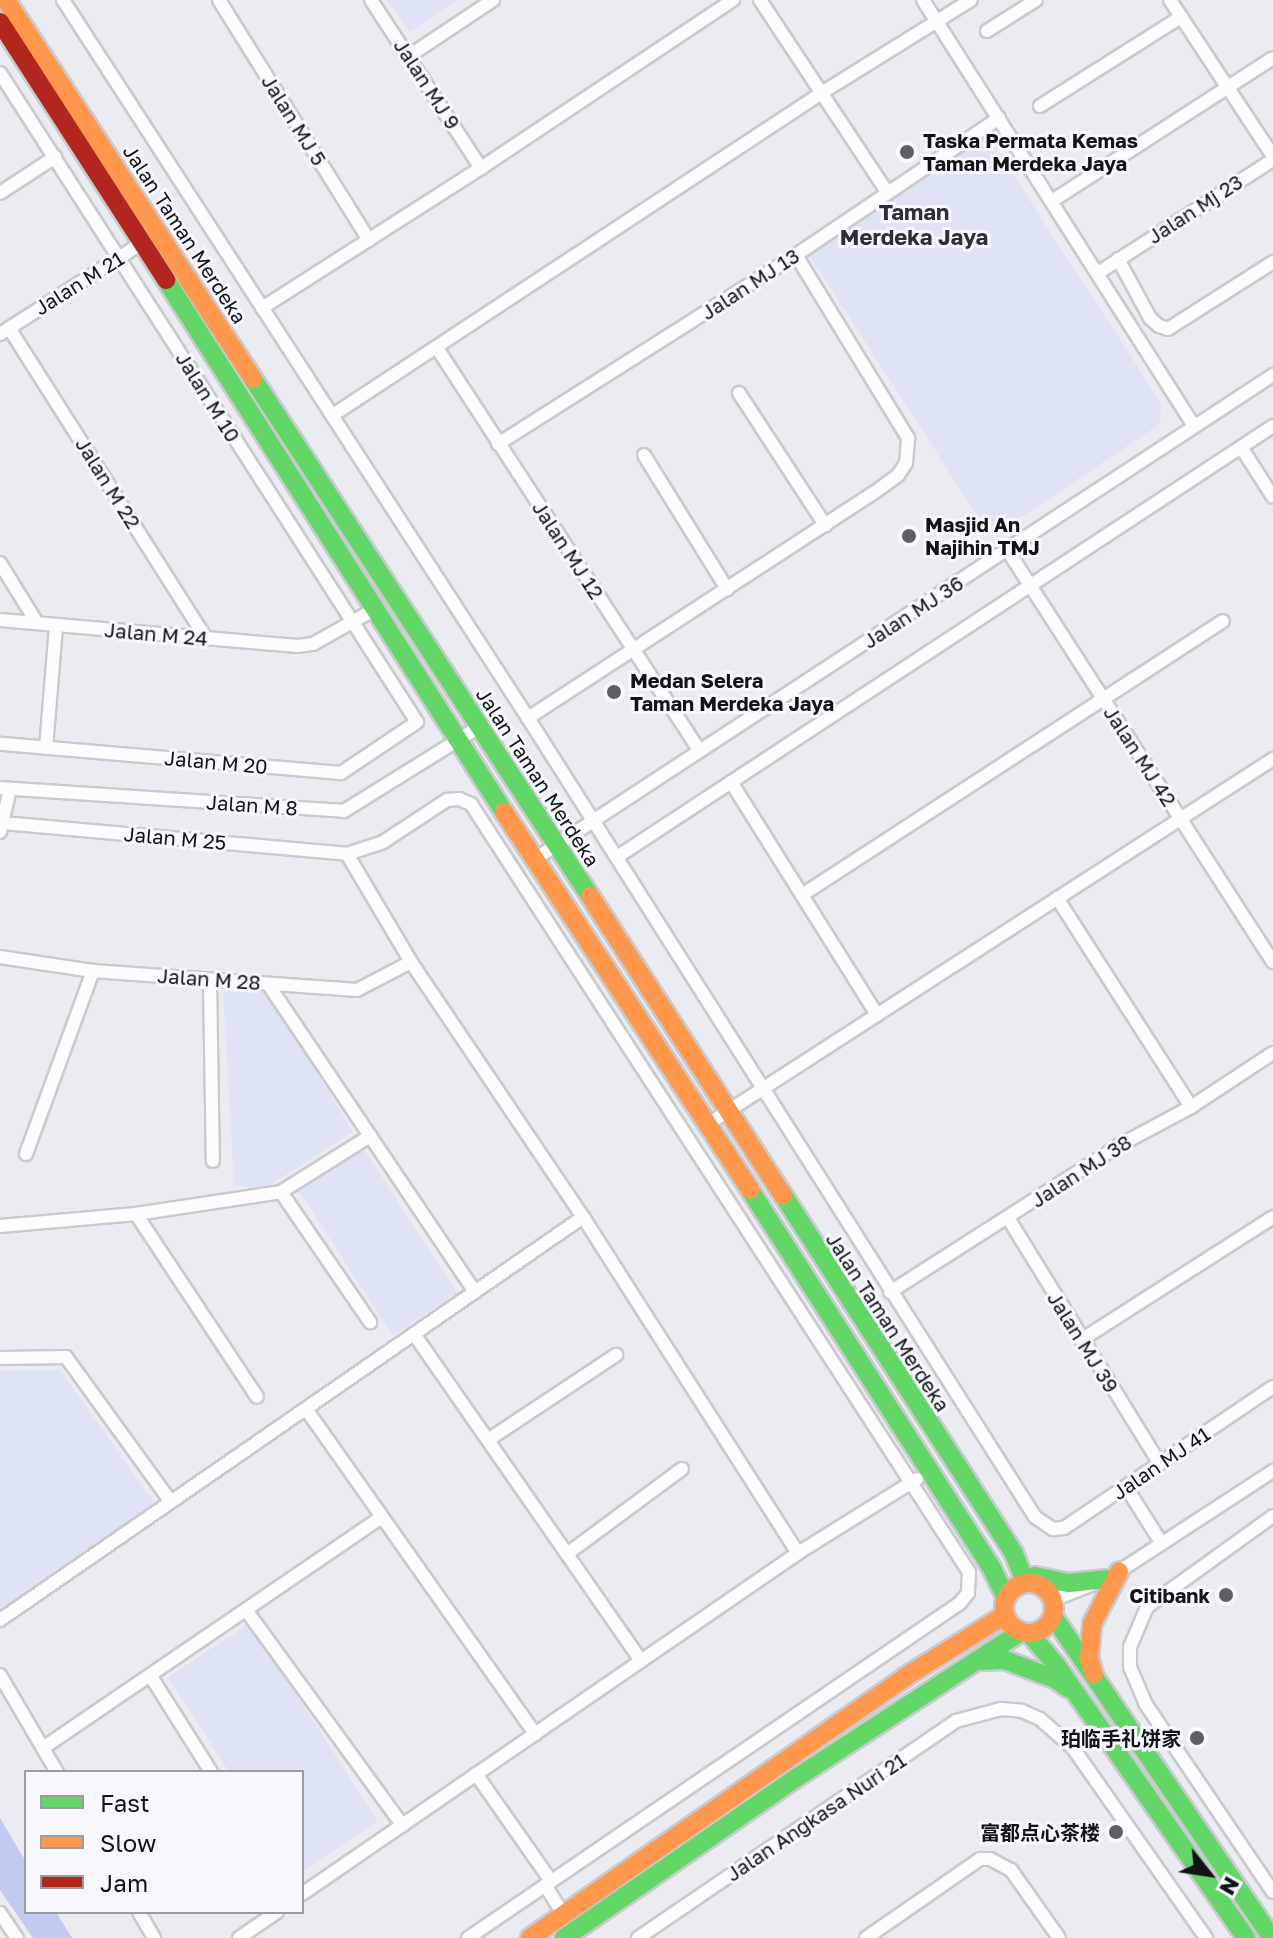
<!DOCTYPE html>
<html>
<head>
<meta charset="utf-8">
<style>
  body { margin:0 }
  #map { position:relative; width:1273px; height:1938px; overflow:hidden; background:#ebecf2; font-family:"Golos Text","Noto Sans SC",sans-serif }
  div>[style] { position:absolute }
  .green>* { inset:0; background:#dee3f5; transform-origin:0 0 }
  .forest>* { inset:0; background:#c2caf2 }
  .roads { filter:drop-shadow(2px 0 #c9cace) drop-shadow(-2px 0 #c9cace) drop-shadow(0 2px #c9cace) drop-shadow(0 -2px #c9cace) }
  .street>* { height:12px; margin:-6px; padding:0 6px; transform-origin:6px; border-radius:6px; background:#fcfcfd }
  .fast>* { height:18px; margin:-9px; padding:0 9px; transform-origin:9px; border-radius:9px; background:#63d668 }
  .slow>* { height:18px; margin:-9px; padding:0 9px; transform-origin:9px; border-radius:9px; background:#ff974d }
  .slow>.ring { margin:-9px; padding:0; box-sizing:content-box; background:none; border:18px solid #ff974d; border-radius:50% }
  .jam>* { height:18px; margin:-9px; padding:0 9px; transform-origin:9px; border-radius:9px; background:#b3261e }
  .dots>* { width:22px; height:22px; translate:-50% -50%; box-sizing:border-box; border:4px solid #f7f8fe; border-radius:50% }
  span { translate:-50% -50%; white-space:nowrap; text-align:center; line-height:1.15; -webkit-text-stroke:6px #f7f8fe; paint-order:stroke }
  .street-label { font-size:20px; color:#121316 }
  .poi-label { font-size:20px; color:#121316; font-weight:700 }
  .left { translate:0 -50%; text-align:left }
  .right { translate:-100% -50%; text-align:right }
  .neighbourhood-label { font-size:22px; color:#2d2f36; font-weight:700 }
  .legend { position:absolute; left:24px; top:1770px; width:280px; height:144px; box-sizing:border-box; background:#f7f8fe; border:2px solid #9b9ca1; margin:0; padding:10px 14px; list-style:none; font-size:24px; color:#121316 }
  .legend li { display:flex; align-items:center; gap:16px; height:40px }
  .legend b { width:40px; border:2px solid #9b9ca1 }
  .north { position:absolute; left:1169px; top:1834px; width:80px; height:80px; -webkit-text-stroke:6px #f7f8fe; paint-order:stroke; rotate:120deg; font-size:22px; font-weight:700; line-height:32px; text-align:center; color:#121316 }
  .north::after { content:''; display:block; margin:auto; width:28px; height:36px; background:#121316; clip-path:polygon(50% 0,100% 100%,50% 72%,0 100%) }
</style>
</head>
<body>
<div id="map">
  <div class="green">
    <div style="clip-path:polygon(387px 0,458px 0,410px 32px)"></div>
    <div style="clip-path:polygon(988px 136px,1161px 403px,1160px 424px,991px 537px,806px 250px)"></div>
    <div style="clip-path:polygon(223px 985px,265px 988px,353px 1132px,262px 1190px,234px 1185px)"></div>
    <div style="left:361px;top:1145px;width:177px;height:77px;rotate:57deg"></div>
    <div style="clip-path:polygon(60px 1370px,156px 1505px,0 1610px,0 1371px)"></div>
    <div style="clip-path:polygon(250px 1623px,378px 1821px,302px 1871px,302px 1772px,229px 1772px,168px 1677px)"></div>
  </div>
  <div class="forest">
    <div style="clip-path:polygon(0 1818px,26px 1862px,26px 1912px,56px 1912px,72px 1938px,33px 1938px,0 1890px)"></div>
  </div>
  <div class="roads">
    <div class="street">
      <div style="left:63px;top:0;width:855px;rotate:57.07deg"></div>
      <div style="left:528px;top:718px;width:946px;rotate:57.6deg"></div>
      <div style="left:1035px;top:1517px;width:22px;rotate:34deg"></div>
      <div style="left:1053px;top:1529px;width:11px;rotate:-5deg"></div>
      <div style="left:1064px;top:1528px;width:252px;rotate:-34deg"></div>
      <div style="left:219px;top:0;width:283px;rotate:58deg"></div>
      <div style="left:371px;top:0;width:201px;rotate:56.8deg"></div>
      <div style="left:760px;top:0;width:230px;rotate:56.5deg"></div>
      <div style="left:923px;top:0;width:505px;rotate:57.54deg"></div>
      <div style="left:1170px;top:0;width:187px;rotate:56.6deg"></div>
      <div style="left:987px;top:31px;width:58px;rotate:-32.3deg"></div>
      <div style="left:409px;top:56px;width:101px;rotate:-33.7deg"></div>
      <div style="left:0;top:73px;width:771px;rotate:57.28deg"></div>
      <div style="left:417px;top:722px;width:92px;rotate:146.1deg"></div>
      <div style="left:341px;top:773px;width:342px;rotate:-175.1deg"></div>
      <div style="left:1040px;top:106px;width:167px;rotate:-32.3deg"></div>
      <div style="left:0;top:193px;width:66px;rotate:-33.2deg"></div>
      <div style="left:1052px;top:201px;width:263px;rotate:-32.9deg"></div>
      <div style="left:1118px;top:259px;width:67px;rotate:61.5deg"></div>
      <div style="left:1150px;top:318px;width:12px;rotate:42deg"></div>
      <div style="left:1159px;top:326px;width:9px;rotate:18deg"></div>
      <div style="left:1168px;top:329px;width:125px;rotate:-32.5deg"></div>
      <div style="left:1098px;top:273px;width:208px;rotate:-32.9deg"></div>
      <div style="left:262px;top:308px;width:260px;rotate:-32.6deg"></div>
      <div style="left:481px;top:168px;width:303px;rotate:-33.7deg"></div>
      <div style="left:9px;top:328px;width:367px;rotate:57.6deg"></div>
      <div style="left:0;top:334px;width:172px;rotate:-32.7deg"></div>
      <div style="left:437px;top:348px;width:481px;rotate:56.9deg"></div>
      <div style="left:739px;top:393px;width:158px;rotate:56.9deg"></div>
      <div style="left:333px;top:415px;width:587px;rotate:-33.39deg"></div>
      <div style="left:823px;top:92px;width:174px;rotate:-31.9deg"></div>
      <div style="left:498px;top:444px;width:353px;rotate:-32.4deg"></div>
      <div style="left:796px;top:255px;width:245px;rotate:-34deg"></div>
      <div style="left:1241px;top:447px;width:59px;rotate:57.4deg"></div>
      <div style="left:644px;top:455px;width:158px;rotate:58.2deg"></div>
      <div style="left:1008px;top:551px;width:489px;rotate:57.2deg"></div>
      <div style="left:0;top:563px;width:70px;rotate:58.3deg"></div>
      <div style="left:0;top:620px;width:299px;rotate:5deg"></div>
      <div style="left:298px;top:646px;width:15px;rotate:-8deg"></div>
      <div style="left:313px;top:644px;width:73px;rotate:-29.4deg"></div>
      <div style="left:528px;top:718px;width:414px;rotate:-33.1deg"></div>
      <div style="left:875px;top:492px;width:29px;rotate:-36deg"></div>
      <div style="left:898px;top:475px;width:14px;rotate:-56deg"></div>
      <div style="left:906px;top:463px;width:25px;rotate:-85deg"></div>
      <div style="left:908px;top:438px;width:215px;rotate:-121.5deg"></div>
      <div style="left:46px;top:748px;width:122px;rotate:-85.3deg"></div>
      <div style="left:731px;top:782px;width:275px;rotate:57.9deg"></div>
      <div style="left:0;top:788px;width:345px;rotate:3.8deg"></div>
      <div style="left:344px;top:811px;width:159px;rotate:-31.9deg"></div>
      <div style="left:3px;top:823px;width:345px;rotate:5.1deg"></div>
      <div style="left:347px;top:854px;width:38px;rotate:-18deg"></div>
      <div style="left:383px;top:842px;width:77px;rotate:-33.3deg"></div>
      <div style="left:447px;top:800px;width:12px;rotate:-5deg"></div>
      <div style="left:459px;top:799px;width:13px;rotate:23deg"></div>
      <div style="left:471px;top:804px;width:915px;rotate:57.04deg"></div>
      <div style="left:969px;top:1572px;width:21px;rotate:93deg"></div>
      <div style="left:968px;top:1593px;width:13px;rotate:129deg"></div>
      <div style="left:960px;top:1603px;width:595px;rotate:145.75deg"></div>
      <div style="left:0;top:832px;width:44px;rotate:-76.9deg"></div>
      <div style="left:347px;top:854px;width:126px;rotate:59.3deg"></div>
      <div style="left:411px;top:962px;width:308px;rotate:56deg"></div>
      <div style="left:583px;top:1217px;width:399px;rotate:57.4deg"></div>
      <div style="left:617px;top:857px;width:785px;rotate:-33.31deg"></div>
      <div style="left:535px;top:859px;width:883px;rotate:-33.26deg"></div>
      <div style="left:802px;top:895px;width:502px;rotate:-33.06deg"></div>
      <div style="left:1057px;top:898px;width:248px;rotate:57.3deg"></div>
      <div style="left:0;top:957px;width:94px;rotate:8.6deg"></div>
      <div style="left:93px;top:971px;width:265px;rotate:4.1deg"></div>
      <div style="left:357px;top:990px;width:61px;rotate:-27.4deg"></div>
      <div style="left:210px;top:980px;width:181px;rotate:89.1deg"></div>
      <div style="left:268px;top:984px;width:371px;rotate:56.1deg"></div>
      <div style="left:708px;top:1124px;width:673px;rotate:-32.86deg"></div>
      <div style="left:26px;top:1154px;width:195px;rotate:-69.9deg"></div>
      <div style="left:281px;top:1192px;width:158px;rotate:55.6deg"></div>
      <div style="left:136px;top:1214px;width:219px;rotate:56.5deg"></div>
      <div style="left:1008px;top:1218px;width:289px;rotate:58.3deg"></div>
      <div style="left:0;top:1226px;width:137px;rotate:-5deg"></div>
      <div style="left:136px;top:1214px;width:147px;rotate:-8.6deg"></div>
      <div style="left:281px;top:1192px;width:105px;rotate:-32.2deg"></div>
      <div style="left:890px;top:1292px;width:271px;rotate:-32.6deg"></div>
      <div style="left:1118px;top:1146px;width:83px;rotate:-28.1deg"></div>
      <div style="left:1191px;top:1107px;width:98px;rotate:-33.4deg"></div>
      <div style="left:414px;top:1334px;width:398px;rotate:55.2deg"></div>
      <div style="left:1081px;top:1340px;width:228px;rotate:-32.6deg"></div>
      <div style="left:0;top:1358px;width:66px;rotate:-0.9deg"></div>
      <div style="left:66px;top:1357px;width:179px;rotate:54.1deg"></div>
      <div style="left:306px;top:1409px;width:398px;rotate:54.8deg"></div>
      <div style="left:488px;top:1440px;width:154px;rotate:-33.6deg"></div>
      <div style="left:1126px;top:1487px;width:67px;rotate:57.7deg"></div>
      <div style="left:1273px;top:1516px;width:155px;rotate:144.2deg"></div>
      <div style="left:1147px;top:1607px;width:43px;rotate:113deg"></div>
      <div style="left:1130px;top:1647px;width:20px;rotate:90deg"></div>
      <div style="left:1130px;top:1667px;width:39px;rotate:67deg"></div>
      <div style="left:1145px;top:1703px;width:228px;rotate:55.9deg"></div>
      <div style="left:567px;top:1554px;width:143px;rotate:-36.5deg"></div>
      <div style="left:1115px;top:1574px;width:189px;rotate:-33.1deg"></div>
      <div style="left:1053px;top:1600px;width:41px;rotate:-21.5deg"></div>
      <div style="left:246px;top:1610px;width:266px;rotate:54deg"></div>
      <div style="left:0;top:1620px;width:709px;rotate:-34.65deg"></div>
      <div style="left:0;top:1675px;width:113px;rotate:59.6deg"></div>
      <div style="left:150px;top:1675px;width:115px;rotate:57.8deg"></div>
      <div style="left:43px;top:1748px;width:410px;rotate:-34.3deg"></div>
      <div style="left:476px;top:1774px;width:131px;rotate:55deg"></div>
      <div style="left:545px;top:1885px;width:34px;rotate:58deg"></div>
      <div style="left:302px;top:1894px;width:602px;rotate:-34.51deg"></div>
      <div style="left:798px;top:1553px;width:140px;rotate:-31.9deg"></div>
      <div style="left:139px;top:1912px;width:30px;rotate:60deg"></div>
      <div style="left:0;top:1913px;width:30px;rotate:56deg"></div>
      <div style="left:239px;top:1938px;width:46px;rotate:-34.4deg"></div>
      <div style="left:638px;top:1938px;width:385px;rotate:-34.3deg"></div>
      <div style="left:956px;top:1721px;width:47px;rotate:-14.9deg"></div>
      <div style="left:1001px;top:1709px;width:21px;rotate:5deg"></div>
      <div style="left:1022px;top:1711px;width:20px;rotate:24deg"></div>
      <div style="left:1040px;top:1719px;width:44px;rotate:41.3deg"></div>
      <div style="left:1073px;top:1748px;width:232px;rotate:55deg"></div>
      <div style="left:866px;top:1938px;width:139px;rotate:-34.7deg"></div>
      <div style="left:980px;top:1859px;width:10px"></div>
      <div style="left:990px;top:1859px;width:24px;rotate:28deg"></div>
      <div style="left:1011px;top:1870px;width:83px;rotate:54.8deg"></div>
    </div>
    <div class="fast">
      <div style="left:166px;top:280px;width:630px;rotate:57.57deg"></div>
      <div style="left:253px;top:379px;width:617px;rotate:56.9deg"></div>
      <div style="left:750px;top:1190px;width:450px;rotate:57.4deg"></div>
      <div style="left:992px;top:1569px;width:32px;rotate:64deg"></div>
      <div style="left:783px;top:1195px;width:427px;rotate:57.2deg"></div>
      <div style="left:1014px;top:1554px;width:31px;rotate:68deg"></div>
      <div style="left:1035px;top:1576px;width:35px;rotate:12deg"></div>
      <div style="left:1069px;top:1583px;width:37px;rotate:-6deg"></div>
      <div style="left:1053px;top:1616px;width:389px;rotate:55.8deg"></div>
      <div style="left:1029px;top:1633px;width:43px;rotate:49.7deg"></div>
      <div style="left:1057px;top:1666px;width:331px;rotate:55.2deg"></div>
      <div style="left:976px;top:1661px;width:29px;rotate:-2deg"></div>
      <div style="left:1005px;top:1660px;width:53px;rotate:20.8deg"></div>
      <div style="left:1055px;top:1679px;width:16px;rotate:35deg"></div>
      <div style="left:564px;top:1938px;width:282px;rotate:-34.6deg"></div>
      <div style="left:796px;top:1778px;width:268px;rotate:-33deg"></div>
    </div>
    <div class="slow">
      <div style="left:6px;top:0;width:452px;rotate:56.9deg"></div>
      <div style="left:504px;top:812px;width:451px;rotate:56.9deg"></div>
      <div style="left:590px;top:896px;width:356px;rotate:57.2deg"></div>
      <div class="ring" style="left:1004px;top:1583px;width:32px;height:32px"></div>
      <div style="left:1094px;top:1674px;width:16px;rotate:-108deg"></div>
      <div style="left:1089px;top:1659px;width:35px;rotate:-85deg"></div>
      <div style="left:1092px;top:1624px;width:59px;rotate:-62.6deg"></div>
      <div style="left:530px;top:1938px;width:457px;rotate:-34.8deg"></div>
      <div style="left:905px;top:1677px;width:118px;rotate:-31.8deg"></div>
    </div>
    <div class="jam">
      <div style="left:0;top:22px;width:307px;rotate:57.2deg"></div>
    </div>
  </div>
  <div class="dots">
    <div style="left:907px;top:152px;background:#5e5f63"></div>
    <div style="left:909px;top:536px;background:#5e5f63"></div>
    <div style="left:614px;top:692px;background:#5e5f63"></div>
    <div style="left:1226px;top:1595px;background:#5e5f63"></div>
    <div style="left:1197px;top:1738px;background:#5e5f63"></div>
    <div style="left:1116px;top:1832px;background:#5e5f63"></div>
  </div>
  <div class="street-label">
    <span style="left:427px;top:84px;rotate:57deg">Jalan MJ 9</span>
    <span style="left:294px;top:120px;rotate:58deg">Jalan MJ 5</span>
    <span style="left:1195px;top:209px;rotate:-33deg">Jalan Mj 23</span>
    <span style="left:185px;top:234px;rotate:57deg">Jalan Taman Merdeka</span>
    <span style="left:79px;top:283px;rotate:-32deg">Jalan M 21</span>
    <span style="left:750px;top:284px;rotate:-33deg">Jalan MJ 13</span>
    <span style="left:208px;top:397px;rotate:58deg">Jalan M 10</span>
    <span style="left:108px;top:483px;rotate:58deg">Jalan M 22</span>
    <span style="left:568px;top:550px;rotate:57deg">Jalan MJ 12</span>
    <span style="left:913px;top:612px;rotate:-33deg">Jalan MJ 36</span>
    <span style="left:156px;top:634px;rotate:5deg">Jalan M 24</span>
    <span style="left:1140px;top:756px;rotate:57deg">Jalan MJ 42</span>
    <span style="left:216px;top:762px;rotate:5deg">Jalan M 20</span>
    <span style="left:538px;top:777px;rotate:57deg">Jalan Taman Merdeka</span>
    <span style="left:252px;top:805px;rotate:4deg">Jalan M 8</span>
    <span style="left:175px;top:838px;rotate:5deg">Jalan M 25</span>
    <span style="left:209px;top:979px;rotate:4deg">Jalan M 28</span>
    <span style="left:1081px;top:1171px;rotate:-33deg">Jalan MJ 38</span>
    <span style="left:888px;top:1322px;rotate:57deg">Jalan Taman Merdeka</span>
    <span style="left:1083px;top:1342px;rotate:58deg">Jalan MJ 39</span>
    <span style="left:1161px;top:1463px;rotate:-34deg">Jalan MJ 41</span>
    <span style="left:816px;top:1817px;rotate:-34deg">Jalan Angkasa Nuri 21</span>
  </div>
  <div class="poi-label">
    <span class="left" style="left:923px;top:152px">Taska Permata Kemas<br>Taman Merdeka Jaya</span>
    <span class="left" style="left:925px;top:536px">Masjid An<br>Najihin TMJ</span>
    <span class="left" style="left:630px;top:692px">Medan Selera<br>Taman Merdeka Jaya</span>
    <span class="right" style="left:1210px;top:1595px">Citibank</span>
    <span class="right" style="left:1181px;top:1738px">珀临手礼饼家</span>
    <span class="right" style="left:1100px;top:1832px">富都点心茶楼</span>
  </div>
  <div class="neighbourhood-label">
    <span style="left:914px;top:224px">Taman<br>Merdeka Jaya</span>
  </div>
  <ul class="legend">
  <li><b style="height:10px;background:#63d668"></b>Fast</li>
  <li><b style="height:10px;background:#ff974d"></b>Slow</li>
  <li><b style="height:10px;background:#b3261e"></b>Jam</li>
  </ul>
  <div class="north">N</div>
</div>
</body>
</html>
